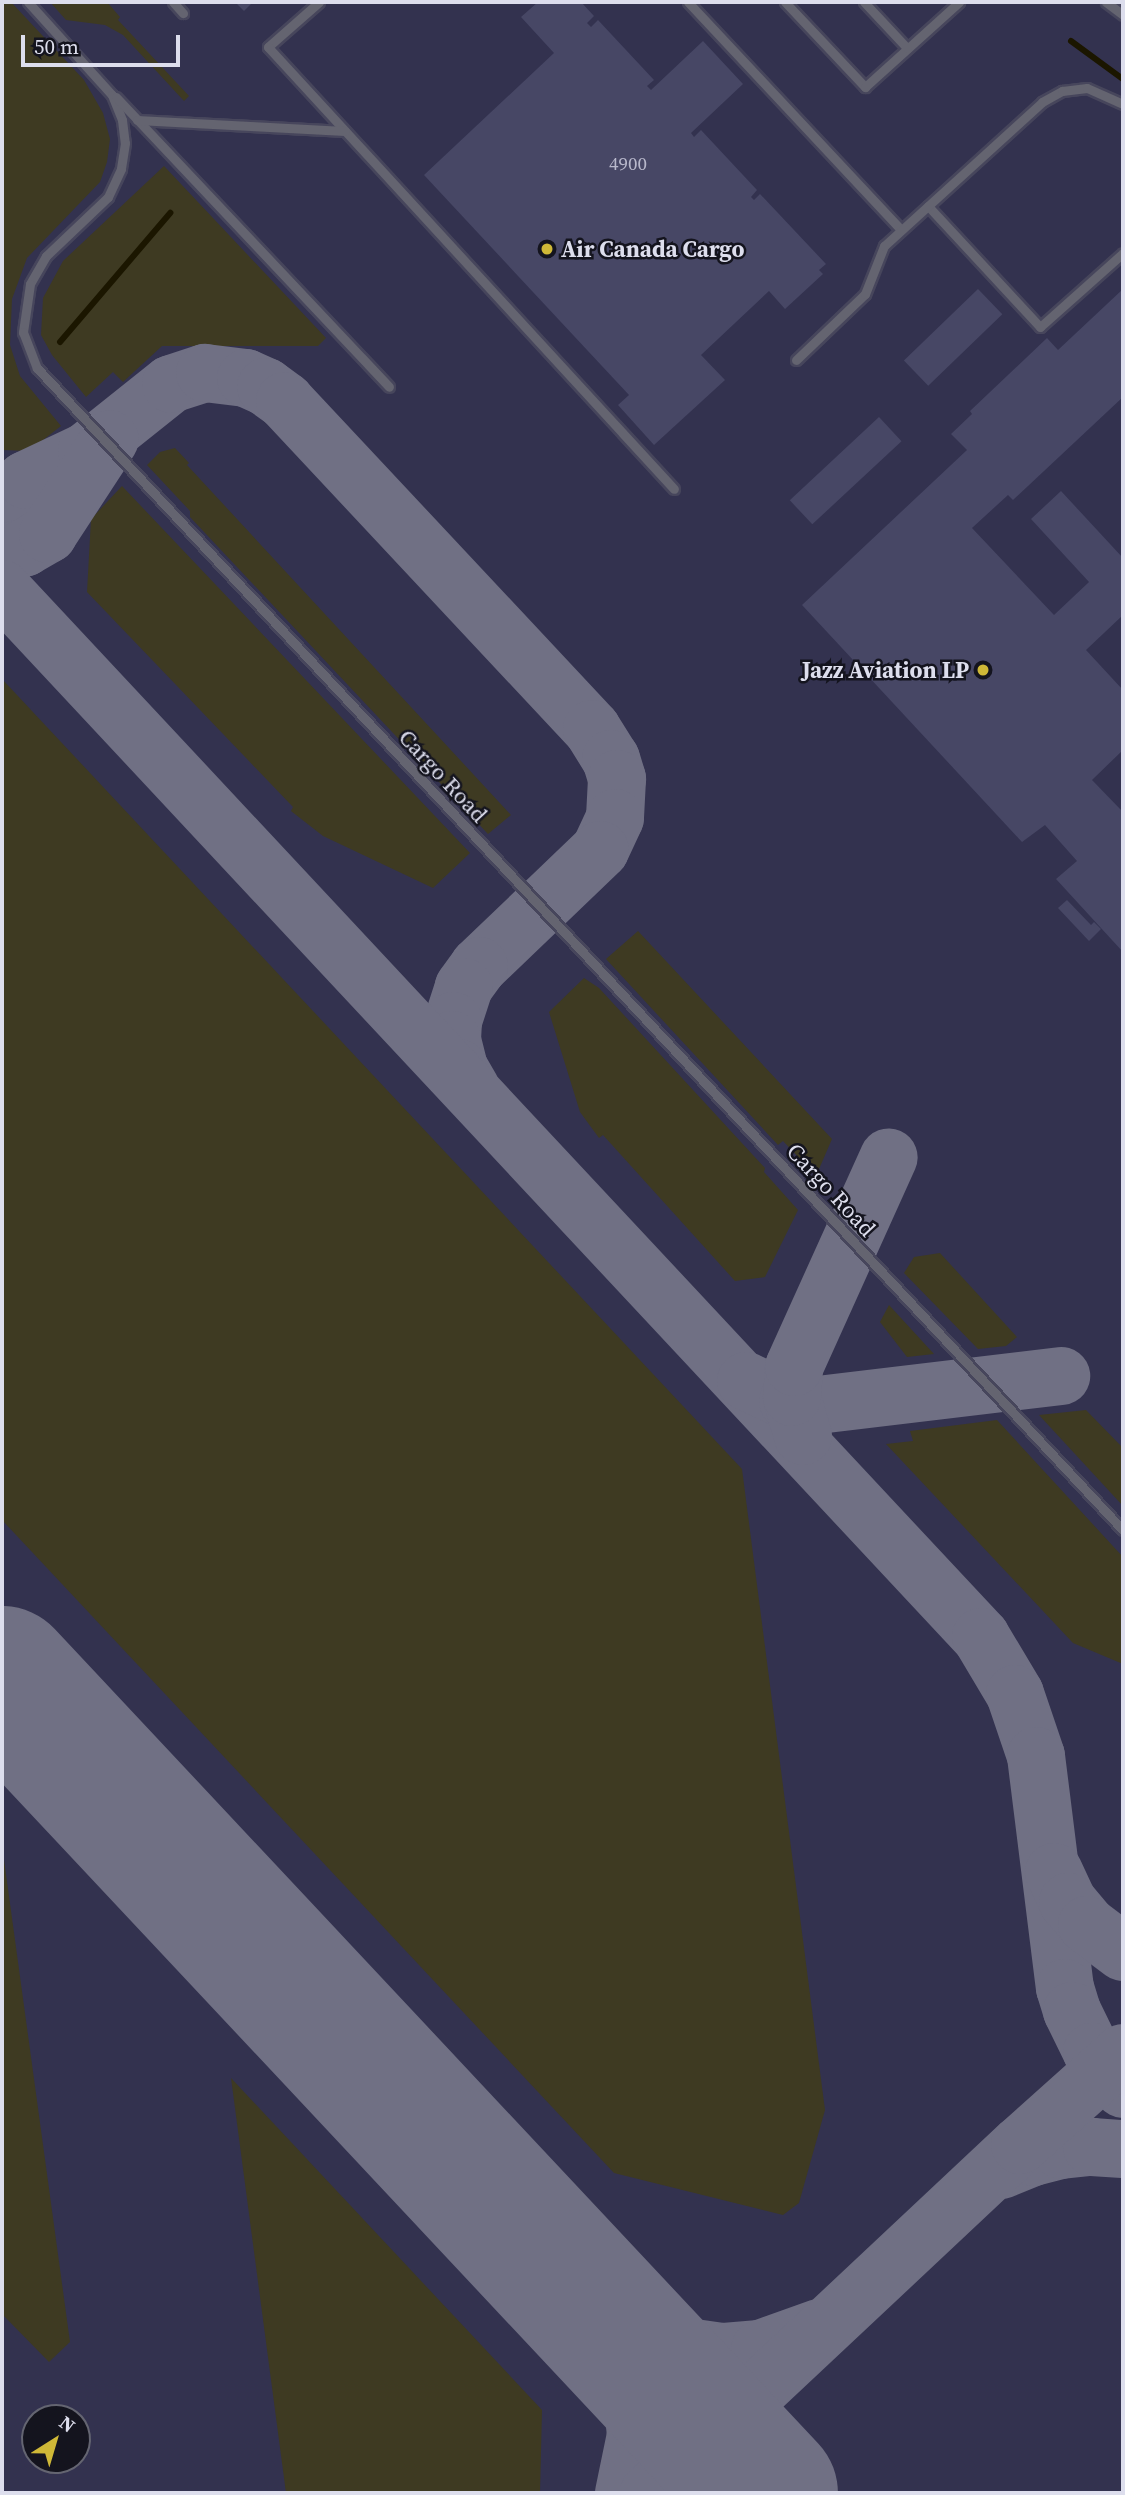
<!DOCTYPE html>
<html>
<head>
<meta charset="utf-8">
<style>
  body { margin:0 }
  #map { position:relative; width:1125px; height:2495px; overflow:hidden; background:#2a2940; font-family:"Source Serif 4",serif }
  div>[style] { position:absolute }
  .built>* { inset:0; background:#33324f }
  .green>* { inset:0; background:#3e3a22 }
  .stream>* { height:6px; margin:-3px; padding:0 3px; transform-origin:3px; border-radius:3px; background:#1b1600 }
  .taxiway>* { height:58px; margin:-29px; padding:0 29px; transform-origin:29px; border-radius:29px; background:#707084 }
  .runway>* { height:144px; margin:-72px; padding:0 72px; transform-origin:72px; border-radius:72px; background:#707084 }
  .building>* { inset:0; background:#474765; transform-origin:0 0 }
  .roads { filter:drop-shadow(2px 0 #47465c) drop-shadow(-2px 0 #47465c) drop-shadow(0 2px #47465c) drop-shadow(0 -2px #47465c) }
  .lane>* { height:9px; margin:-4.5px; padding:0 4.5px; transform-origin:4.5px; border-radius:4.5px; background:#646470 }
  .dots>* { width:19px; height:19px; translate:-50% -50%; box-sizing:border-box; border:4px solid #14141e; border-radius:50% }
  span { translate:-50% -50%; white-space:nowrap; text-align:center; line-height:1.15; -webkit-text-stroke:5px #14141e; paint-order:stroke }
  .number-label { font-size:19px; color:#b8b8cb }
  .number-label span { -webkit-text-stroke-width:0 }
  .poi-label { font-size:23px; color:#dddeed; font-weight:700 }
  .left { translate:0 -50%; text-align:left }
  .right { translate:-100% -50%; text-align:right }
  .street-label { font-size:23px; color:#dddeed }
  .frame { position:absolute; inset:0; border:4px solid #dddeed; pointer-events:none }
  .north { position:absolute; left:21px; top:2404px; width:70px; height:70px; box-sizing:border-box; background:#14141e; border:2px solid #646571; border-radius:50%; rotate:37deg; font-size:19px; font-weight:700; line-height:28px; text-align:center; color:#dddeed }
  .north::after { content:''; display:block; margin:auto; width:24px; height:32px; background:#cfb837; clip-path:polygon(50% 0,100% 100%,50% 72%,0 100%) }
  .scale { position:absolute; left:21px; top:35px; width:159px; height:32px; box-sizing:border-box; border:4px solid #dddeed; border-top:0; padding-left:9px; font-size:21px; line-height:24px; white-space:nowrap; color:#dddeed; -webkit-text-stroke:5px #14141e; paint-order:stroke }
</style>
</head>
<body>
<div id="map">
  <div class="built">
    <div style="clip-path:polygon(evenodd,2px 2px,1123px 2px,1123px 2493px,2px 2493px,2px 2px,35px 2418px,77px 2418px,77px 2460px,35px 2460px,35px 2418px)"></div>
  </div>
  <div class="green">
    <div style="clip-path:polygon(2px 2px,11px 2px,84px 80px,103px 113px,110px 139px,107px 162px,100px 182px,27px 258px,12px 299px,10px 345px,20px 376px,61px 426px,29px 451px,2px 450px)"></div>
    <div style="clip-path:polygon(50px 2px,107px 2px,120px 17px,118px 20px,189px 96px,184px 101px,123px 35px,105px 25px,66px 20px)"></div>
    <div style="clip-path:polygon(164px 166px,326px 338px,318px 346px,162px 346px,123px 382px,113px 372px,86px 397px,52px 355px,41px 335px,43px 298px,63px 261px)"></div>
    <div style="clip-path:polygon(175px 448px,189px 463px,187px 465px,511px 815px,488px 834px,190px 517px,190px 511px,147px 465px,160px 452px)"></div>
    <div style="clip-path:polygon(122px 486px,470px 853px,433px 888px,323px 836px,291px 811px,293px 807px,87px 592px,91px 519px)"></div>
    <div style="clip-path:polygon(2px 679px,742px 1469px,825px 2110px,799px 2203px,783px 2215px,614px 2173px,2px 1520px)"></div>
    <div style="clip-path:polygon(638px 931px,832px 1139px,816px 1176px,783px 1141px,778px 1145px,606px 959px)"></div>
    <div style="clip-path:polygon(584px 978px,599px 988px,765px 1168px,764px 1172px,798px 1210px,765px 1277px,735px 1281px,603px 1135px,599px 1138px,580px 1112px,549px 1012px)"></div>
    <div style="clip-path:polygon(940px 1253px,1017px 1337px,1006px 1346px,978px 1349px,904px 1273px,914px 1257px)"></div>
    <div style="clip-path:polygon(889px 1305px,934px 1354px,907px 1357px,880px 1322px)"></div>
    <div style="clip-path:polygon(1086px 1410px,1123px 1448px,1123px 1506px,1039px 1415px)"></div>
    <div style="clip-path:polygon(997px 1420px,1123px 1557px,1123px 1664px,1073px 1643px,886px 1444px,913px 1441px,910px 1431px)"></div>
    <div style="clip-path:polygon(2px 1845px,70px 2342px,49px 2362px,2px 2314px)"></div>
    <div style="clip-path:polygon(231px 2078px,542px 2410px,540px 2493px,286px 2493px)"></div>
  </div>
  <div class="stream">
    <div style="left:1071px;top:41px;width:64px;rotate:36.2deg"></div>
    <div style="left:60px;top:342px;width:170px;rotate:-49.5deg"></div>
  </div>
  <div class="taxiway">
    <div style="left:2px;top:500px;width:31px;rotate:-40deg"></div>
    <div style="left:26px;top:480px;width:68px;rotate:-25.4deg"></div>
    <div style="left:87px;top:451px;width:107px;rotate:-38.6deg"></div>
    <div style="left:171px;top:384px;width:36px;rotate:-18deg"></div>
    <div style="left:205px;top:373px;width:41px;rotate:7deg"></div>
    <div style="left:246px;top:378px;width:22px;rotate:24deg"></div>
    <div style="left:266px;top:387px;width:24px;rotate:36deg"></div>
    <div style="left:285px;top:401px;width:449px;rotate:46.9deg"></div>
    <div style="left:592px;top:729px;width:36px;rotate:58deg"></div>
    <div style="left:611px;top:759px;width:21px;rotate:73deg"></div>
    <div style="left:617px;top:779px;width:39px;rotate:93deg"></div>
    <div style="left:615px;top:818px;width:35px;rotate:115deg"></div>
    <div style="left:600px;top:850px;width:168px;rotate:136.2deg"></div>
    <div style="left:479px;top:966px;width:26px;rotate:126deg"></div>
    <div style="left:464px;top:987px;width:36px;rotate:108deg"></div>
    <div style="left:453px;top:1021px;width:19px;rotate:93deg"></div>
    <div style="left:452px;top:1040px;width:29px;rotate:76deg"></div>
    <div style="left:459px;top:1068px;width:24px;rotate:60deg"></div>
    <div style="left:2px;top:553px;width:23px;rotate:-13deg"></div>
    <div style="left:24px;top:548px;width:28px;rotate:-30deg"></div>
    <div style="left:48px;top:534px;width:113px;rotate:-56.9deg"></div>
    <div style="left:2px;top:589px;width:1434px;rotate:46.95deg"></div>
    <div style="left:981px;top:1637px;width:66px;rotate:59.2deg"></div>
    <div style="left:1015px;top:1694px;width:65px;rotate:71.3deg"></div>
    <div style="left:1036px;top:1756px;width:234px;rotate:82.9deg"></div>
    <div style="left:1065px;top:1988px;width:24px;rotate:73deg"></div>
    <div style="left:1072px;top:2011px;width:46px;rotate:64deg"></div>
    <div style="left:1092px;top:2052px;width:48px;rotate:50deg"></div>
    <div style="left:746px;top:1381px;width:47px;rotate:25.5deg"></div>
    <div style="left:788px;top:1401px;width:30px;rotate:8deg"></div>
    <div style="left:818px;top:1405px;width:245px;rotate:-6.8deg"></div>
    <div style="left:803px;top:1436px;width:41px;rotate:-105.8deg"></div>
    <div style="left:792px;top:1397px;width:30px;rotate:-86deg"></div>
    <div style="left:794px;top:1367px;width:230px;rotate:-65.7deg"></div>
    <div style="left:1054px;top:1872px;width:33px;rotate:65deg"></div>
    <div style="left:1068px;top:1902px;width:30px;rotate:50deg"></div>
    <div style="left:1087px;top:1925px;width:45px;rotate:36.9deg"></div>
    <div style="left:1001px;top:2170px;width:35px;rotate:-22deg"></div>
    <div style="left:1033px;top:2157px;width:29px;rotate:-14deg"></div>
    <div style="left:1061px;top:2150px;width:31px;rotate:-6deg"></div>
    <div style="left:1092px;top:2147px;width:31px;rotate:4deg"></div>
    <div style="left:565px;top:2279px;width:82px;rotate:35deg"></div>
    <div style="left:632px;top:2326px;width:34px;rotate:26deg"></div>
    <div style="left:663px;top:2341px;width:25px;rotate:14deg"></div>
    <div style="left:687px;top:2347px;width:37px;rotate:8deg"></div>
    <div style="left:724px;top:2352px;width:36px;rotate:-5deg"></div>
    <div style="left:760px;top:2349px;width:63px;rotate:-19.6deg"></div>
    <div style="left:581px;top:2301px;width:54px;rotate:54deg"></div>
    <div style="left:613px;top:2345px;width:55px;rotate:69.9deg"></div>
    <div style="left:632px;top:2397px;width:38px;rotate:84deg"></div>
    <div style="left:636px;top:2435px;width:59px;rotate:101.7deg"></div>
    <div style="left:649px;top:2493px;width:509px;rotate:-43.17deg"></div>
    <div style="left:1020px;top:2145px;width:138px;rotate:-41.8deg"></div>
  </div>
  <div class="runway">
    <div style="left:2px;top:1678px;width:1117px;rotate:46.85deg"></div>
  </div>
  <div class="building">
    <div style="clip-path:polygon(235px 2px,253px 2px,244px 11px)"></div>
    <div style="clip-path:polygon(538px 2px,581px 2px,594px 16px,587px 23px,591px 27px,598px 20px,654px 80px,647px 86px,651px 90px,703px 41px,743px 84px,691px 133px,694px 137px,701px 130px,757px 190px,751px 197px,754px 200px,760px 194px,826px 264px,819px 270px,823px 274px,785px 309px,769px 291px,701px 355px,725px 380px,654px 445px,618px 405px,629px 395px,424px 175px,554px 53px,521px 17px)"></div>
    <div style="left:978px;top:289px;width:35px;height:103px;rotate:46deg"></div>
    <div style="clip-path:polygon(1123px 289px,1123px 397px,1013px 500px,1008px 495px,972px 528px,1054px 615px,1089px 582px,1031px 519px,1061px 491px,1123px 558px,1123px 618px,1122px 616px,1086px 650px,1123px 690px,1123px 750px,1092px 780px,1123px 812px,1123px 952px,1056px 879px,1077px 861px,1045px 825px,1022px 842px,802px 605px,967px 450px,951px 434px,972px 414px,970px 411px,1047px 338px,1058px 350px)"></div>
    <div style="left:879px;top:417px;width:33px;height:122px;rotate:47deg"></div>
    <div style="clip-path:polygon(1067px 900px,1091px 925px,1094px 922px,1101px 929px,1089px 941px,1058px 908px)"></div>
  </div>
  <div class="roads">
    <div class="lane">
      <div style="left:28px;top:2px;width:125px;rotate:47.9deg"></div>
      <div style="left:112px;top:95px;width:27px;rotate:68deg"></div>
      <div style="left:122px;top:120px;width:23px;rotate:83deg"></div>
      <div style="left:125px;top:143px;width:26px;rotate:99deg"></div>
      <div style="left:121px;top:169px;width:31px;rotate:115deg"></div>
      <div style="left:108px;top:197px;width:86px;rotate:136.4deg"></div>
      <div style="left:46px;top:256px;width:32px;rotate:120deg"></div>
      <div style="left:30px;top:284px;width:49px;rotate:98.3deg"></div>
      <div style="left:23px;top:332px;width:39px;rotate:69deg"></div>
      <div style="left:37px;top:368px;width:1590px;rotate:46.94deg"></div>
      <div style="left:173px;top:2px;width:15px;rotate:48deg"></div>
      <div style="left:319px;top:2px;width:68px;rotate:138.6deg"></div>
      <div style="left:268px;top:47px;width:600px;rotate:47.43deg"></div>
      <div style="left:688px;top:2px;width:312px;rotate:46.9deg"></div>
      <div style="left:785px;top:2px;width:117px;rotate:46.7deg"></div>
      <div style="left:865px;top:87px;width:127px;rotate:-42.1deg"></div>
      <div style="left:864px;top:2px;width:63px;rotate:46.9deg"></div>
      <div style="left:1106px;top:2px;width:21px;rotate:37deg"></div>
      <div style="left:116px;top:97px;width:398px;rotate:46.7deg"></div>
      <div style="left:137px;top:120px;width:208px;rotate:3deg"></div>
      <div style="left:928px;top:206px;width:165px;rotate:47.2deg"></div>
      <div style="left:1040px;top:327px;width:111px;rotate:-41.7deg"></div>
      <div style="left:796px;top:360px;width:95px;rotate:-43.7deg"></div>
      <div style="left:865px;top:294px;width:52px;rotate:-68.4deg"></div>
      <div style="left:884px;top:246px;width:214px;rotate:-42.3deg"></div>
      <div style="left:1042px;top:102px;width:23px;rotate:-29deg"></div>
      <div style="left:1062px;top:91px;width:25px;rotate:-7deg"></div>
      <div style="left:1087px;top:88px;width:39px;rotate:24deg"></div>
    </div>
  </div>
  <div class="dots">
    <div style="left:547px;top:249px;background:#cfb837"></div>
    <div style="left:983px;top:670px;background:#cfb837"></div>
  </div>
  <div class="number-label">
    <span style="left:628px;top:164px">4900</span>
  </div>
  <div class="poi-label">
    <span class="left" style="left:561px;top:249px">Air Canada Cargo</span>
    <span class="right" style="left:969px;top:670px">Jazz Aviation LP</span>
  </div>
  <div class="street-label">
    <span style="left:443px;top:776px;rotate:47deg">Cargo Road</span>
    <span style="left:831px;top:1190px;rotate:47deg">Cargo Road</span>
  </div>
  <div class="frame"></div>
  <div class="north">N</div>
  <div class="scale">50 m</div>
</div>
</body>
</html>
